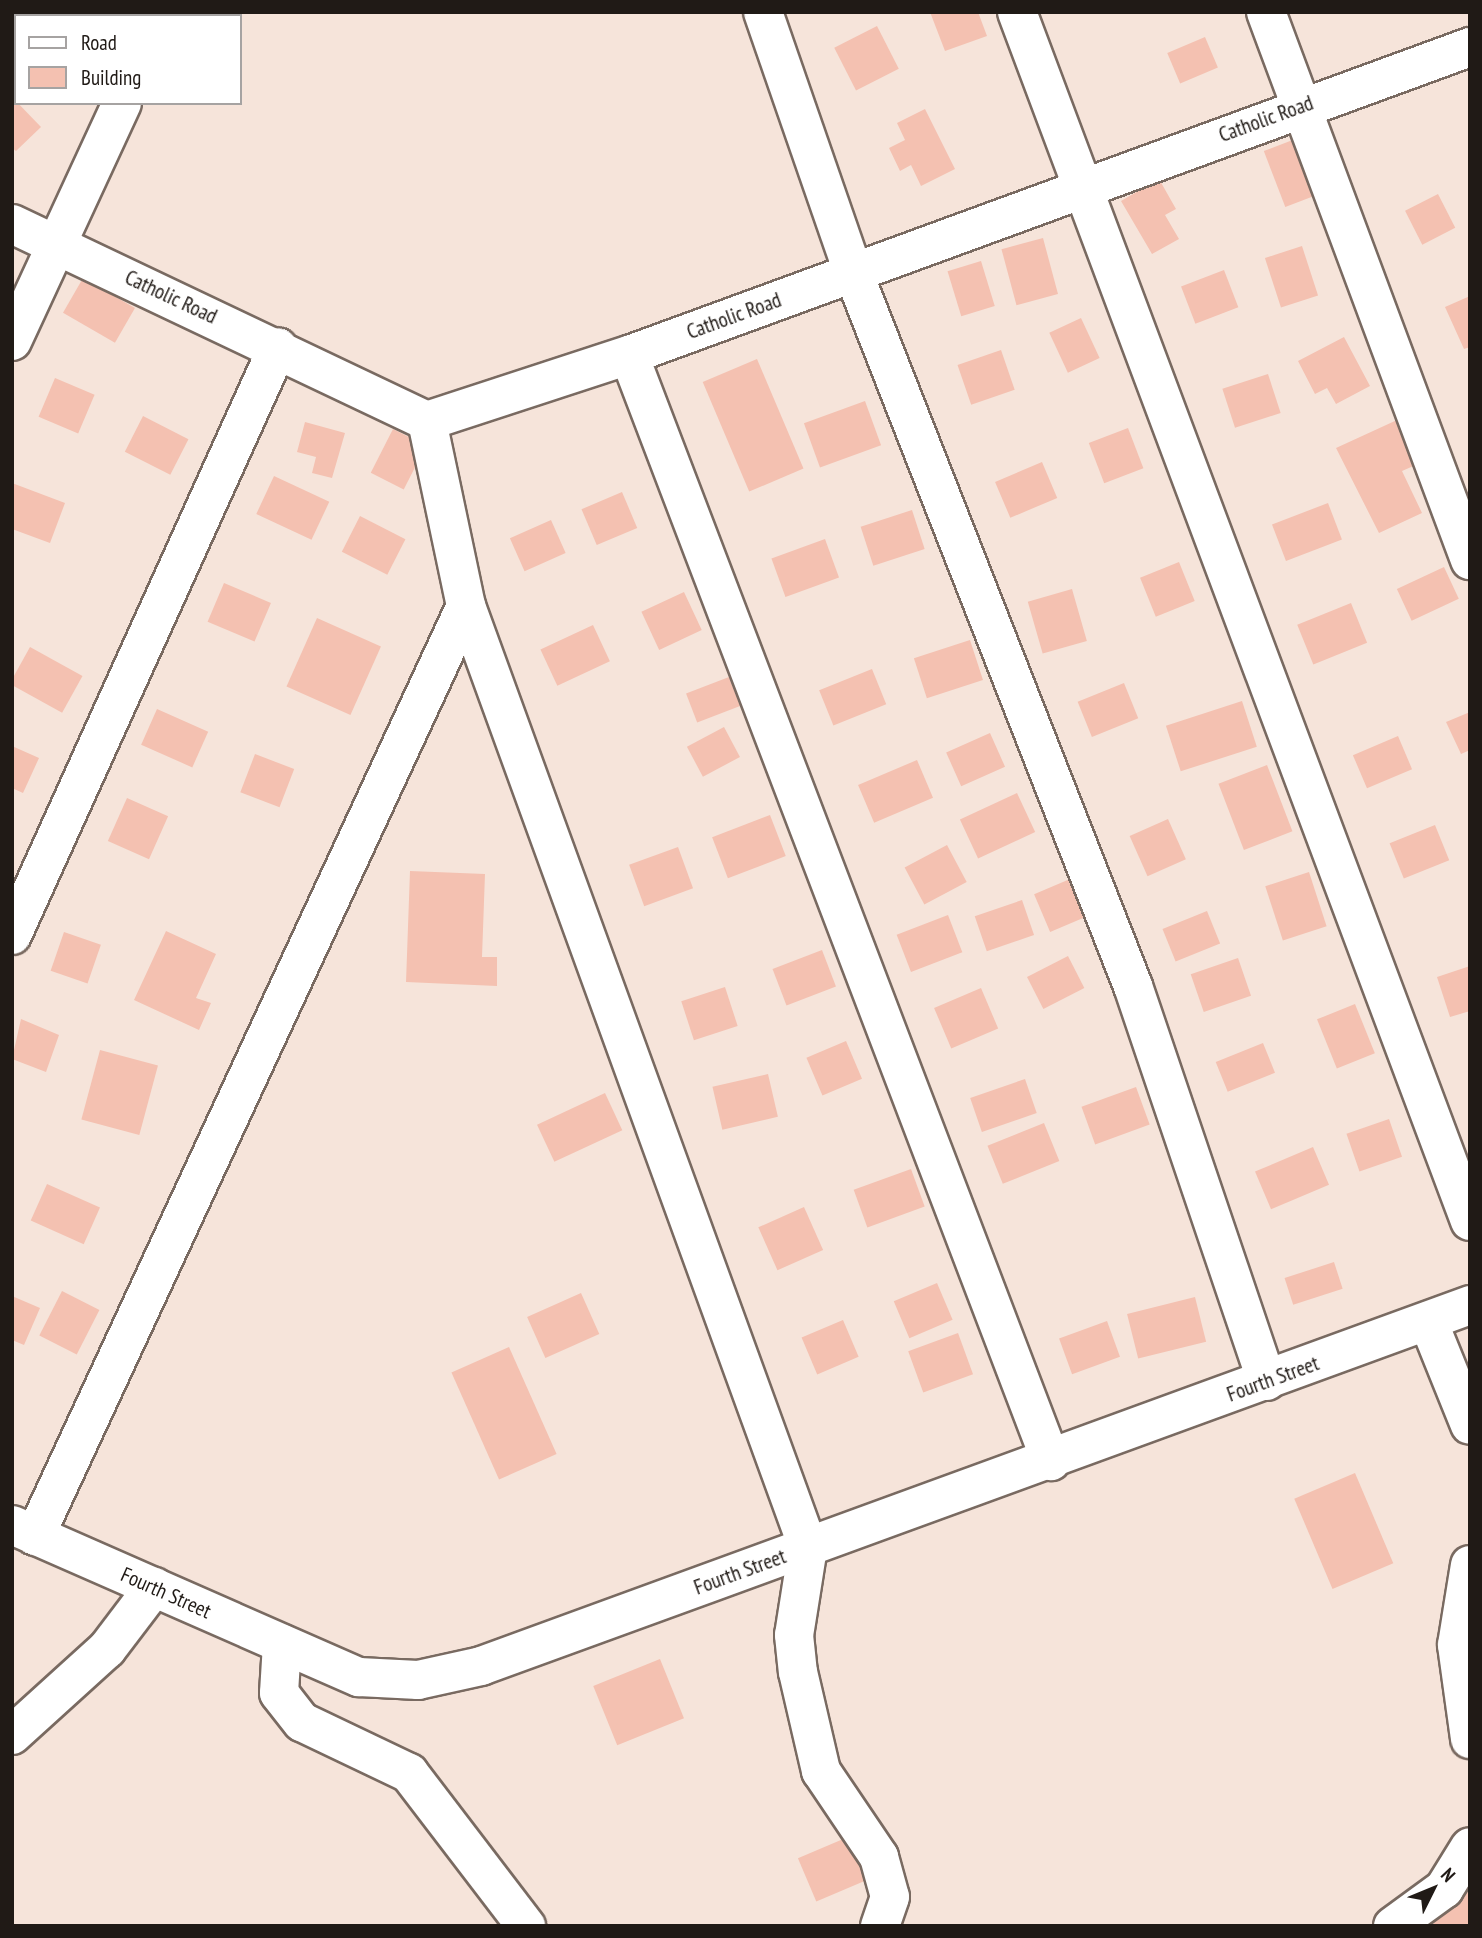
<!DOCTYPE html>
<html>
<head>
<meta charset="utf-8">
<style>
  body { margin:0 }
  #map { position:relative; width:1482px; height:1938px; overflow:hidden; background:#f6e4da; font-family:"PT Sans Narrow",sans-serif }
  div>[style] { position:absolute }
  .building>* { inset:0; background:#f4c1b1; transform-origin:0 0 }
  .roads { filter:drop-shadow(2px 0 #796a61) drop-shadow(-2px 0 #796a61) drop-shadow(0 2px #796a61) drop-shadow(0 -2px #796a61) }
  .minor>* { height:38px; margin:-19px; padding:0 19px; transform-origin:19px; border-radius:19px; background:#fff }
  span { translate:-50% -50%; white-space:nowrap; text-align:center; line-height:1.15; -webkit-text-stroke:5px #fff; paint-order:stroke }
  .street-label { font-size:21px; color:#201a16 }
  .frame { position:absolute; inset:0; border:14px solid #201a16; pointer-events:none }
  .legend { position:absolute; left:14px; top:14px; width:228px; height:91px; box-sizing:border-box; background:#fff; border:2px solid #a6a3a2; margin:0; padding:9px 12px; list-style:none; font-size:21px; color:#201a16 }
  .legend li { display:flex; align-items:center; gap:14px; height:35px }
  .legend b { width:35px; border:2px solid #a6a3a2 }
  .north { position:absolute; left:1398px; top:1854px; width:70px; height:70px; -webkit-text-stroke:5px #fff; paint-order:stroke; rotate:47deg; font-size:19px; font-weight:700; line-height:28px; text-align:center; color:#201a16 }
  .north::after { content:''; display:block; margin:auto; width:24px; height:32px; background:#201a16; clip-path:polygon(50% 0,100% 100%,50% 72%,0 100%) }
</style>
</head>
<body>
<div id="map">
  <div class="building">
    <div style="clip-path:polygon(12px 12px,23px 12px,16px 16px,16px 29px)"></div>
    <div style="clip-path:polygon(33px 12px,83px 12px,91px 16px,32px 16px)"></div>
    <div style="clip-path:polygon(930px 12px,978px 12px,987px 36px,945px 51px)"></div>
    <div style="left:877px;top:26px;width:48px;height:48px;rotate:63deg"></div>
    <div style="left:1205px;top:37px;width:33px;height:41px;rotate:67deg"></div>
    <div style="clip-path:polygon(12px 97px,41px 127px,16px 151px,12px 148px)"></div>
    <div style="clip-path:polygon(925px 109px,955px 169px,921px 186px,911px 165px,900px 171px,889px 148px,905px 140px,897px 123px)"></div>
    <div style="left:1303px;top:136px;width:60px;height:42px;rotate:69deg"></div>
    <div style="clip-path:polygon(1159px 179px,1176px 209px,1165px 215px,1179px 239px,1152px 254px,1121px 201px)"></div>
    <div style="left:1438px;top:194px;width:38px;height:37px;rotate:63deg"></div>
    <div style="left:1043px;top:238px;width:58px;height:43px;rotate:75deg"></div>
    <div style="left:1302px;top:246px;width:52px;height:39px;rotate:72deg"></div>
    <div style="left:981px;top:261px;width:47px;height:35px;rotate:73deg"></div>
    <div style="left:1224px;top:270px;width:40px;height:46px;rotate:69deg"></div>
    <div style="left:83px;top:278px;width:60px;height:40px;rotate:30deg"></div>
    <div style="clip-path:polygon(1470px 296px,1470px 347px,1464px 349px,1445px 307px)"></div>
    <div style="left:1081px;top:318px;width:44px;height:35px;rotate:65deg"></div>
    <div style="clip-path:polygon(1344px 337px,1370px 386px,1336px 404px,1327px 388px,1315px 394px,1298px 361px)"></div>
    <div style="left:1001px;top:350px;width:42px;height:46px;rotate:71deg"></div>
    <div style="left:757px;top:359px;width:119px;height:59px;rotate:67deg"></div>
    <div style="left:1268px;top:374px;width:41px;height:48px;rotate:72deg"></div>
    <div style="left:55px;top:378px;width:43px;height:42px;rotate:23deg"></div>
    <div style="left:865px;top:401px;width:47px;height:65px;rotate:70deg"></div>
    <div style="left:143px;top:416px;width:51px;height:40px;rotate:27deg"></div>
    <div style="clip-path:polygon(1397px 420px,1418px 464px,1402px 471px,1422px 513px,1379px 533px,1336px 448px)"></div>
    <div style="clip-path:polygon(305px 422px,345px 433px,332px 478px,312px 473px,316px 457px,297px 452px)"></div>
    <div style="left:1128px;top:428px;width:43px;height:42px;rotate:69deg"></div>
    <div style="left:393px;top:429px;width:37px;height:49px;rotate:27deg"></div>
    <div style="left:1042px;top:462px;width:39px;height:51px;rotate:67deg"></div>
    <div style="left:274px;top:476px;width:61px;height:42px;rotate:25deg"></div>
    <div style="clip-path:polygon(12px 483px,65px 503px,50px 543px,12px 529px)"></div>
    <div style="left:622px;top:492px;width:39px;height:44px;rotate:67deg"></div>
    <div style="left:1328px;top:503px;width:39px;height:60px;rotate:69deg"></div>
    <div style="left:912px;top:510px;width:41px;height:54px;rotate:72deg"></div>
    <div style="left:360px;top:516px;width:51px;height:40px;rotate:27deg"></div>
    <div style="left:551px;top:520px;width:36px;height:45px;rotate:66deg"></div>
    <div style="left:825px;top:539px;width:41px;height:57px;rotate:70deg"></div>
    <div style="left:1179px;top:562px;width:42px;height:42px;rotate:68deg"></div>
    <div style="left:1444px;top:567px;width:35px;height:52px;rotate:65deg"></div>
    <div style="left:224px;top:583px;width:51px;height:42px;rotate:23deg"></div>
    <div style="left:1072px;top:589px;width:54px;height:46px;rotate:74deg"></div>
    <div style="left:684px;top:592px;width:42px;height:47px;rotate:65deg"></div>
    <div style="left:1351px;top:603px;width:43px;height:58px;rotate:68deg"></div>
    <div style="left:317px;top:618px;width:70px;height:75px;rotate:24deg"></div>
    <div style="left:593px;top:625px;width:40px;height:58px;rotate:65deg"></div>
    <div style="left:970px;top:640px;width:42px;height:59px;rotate:72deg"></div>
    <div style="left:30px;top:647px;width:60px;height:42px;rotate:29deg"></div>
    <div style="left:872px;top:669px;width:38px;height:57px;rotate:68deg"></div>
    <div style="left:729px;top:677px;width:31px;height:46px;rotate:69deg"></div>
    <div style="left:1124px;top:683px;width:38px;height:50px;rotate:68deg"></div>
    <div style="left:1242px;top:701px;width:48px;height:80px;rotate:72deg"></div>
    <div style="left:157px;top:709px;width:56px;height:39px;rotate:24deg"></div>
    <div style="clip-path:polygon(1470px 712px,1470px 750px,1461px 754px,1446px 722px)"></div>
    <div style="left:724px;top:727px;width:34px;height:42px;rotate:62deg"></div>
    <div style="left:990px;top:733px;width:37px;height:48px;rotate:66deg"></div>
    <div style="left:1398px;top:736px;width:36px;height:49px;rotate:67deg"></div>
    <div style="clip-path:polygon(12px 746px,39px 758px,23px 793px,12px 788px)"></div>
    <div style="left:255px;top:754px;width:42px;height:41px;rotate:21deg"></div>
    <div style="left:917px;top:760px;width:41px;height:64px;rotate:67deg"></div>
    <div style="left:1267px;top:765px;width:71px;height:52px;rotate:69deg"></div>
    <div style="left:1017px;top:793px;width:43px;height:63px;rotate:65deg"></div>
    <div style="left:127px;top:798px;width:45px;height:47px;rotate:24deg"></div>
    <div style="left:770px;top:815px;width:44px;height:62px;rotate:69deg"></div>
    <div style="left:1168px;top:819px;width:44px;height:42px;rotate:66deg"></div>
    <div style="left:1435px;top:825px;width:38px;height:49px;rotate:68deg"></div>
    <div style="left:947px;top:845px;width:42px;height:48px;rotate:62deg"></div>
    <div style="left:678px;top:847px;width:44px;height:52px;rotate:70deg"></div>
    <div style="clip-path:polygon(410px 871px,485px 874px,482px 957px,497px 957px,497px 986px,406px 982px)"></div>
    <div style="left:1309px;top:872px;width:57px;height:46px;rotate:72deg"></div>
    <div style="left:1070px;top:879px;width:41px;height:39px;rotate:67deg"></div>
    <div style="left:1022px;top:900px;width:37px;height:50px;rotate:71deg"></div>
    <div style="left:1207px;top:911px;width:35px;height:48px;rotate:68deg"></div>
    <div style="left:948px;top:915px;width:40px;height:55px;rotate:69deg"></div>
    <div style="clip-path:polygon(166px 931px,216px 954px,196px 998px,211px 1003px,199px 1030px,134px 1000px)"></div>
    <div style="left:64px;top:932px;width:39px;height:41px;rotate:19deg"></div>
    <div style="left:822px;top:950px;width:39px;height:53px;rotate:69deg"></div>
    <div style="left:1068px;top:956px;width:36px;height:46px;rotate:63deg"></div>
    <div style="left:1238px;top:958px;width:40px;height:50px;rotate:71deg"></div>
    <div style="clip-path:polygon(1470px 966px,1470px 1011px,1450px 1017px,1437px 977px)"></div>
    <div style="left:725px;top:987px;width:41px;height:46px;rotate:72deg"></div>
    <div style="left:981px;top:988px;width:44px;height:51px;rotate:67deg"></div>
    <div style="left:1355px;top:1004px;width:53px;height:41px;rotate:68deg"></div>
    <div style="clip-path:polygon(21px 1019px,59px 1035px,46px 1072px,12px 1059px)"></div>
    <div style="left:846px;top:1041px;width:41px;height:43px;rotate:67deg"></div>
    <div style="left:1263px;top:1043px;width:32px;height:51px;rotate:68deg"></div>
    <div style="left:100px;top:1050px;width:60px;height:72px;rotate:15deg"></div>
    <div style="left:768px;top:1074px;width:44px;height:57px;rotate:77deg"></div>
    <div style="left:1025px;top:1079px;width:36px;height:58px;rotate:71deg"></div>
    <div style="left:1136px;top:1087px;width:40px;height:58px;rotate:70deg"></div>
    <div style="left:605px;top:1093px;width:41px;height:75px;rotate:65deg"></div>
    <div style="left:1389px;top:1119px;width:40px;height:45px;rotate:71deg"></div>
    <div style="left:1044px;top:1123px;width:41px;height:61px;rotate:68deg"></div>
    <div style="left:1313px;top:1147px;width:41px;height:63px;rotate:67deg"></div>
    <div style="left:911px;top:1169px;width:40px;height:61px;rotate:70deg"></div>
    <div style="left:47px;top:1184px;width:58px;height:40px;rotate:24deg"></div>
    <div style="left:804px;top:1207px;width:47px;height:50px;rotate:66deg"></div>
    <div style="left:1334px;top:1262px;width:28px;height:52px;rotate:72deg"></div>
    <div style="left:937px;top:1283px;width:40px;height:47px;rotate:67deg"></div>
    <div style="left:62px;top:1291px;width:42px;height:50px;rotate:27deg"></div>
    <div style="left:581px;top:1293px;width:45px;height:59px;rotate:66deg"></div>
    <div style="clip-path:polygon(12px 1296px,40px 1308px,24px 1345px,12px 1340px)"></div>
    <div style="left:1195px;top:1297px;width:46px;height:70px;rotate:76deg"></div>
    <div style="left:843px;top:1320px;width:40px;height:45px;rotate:67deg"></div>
    <div style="left:1107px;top:1321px;width:38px;height:51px;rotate:70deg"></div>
    <div style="left:958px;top:1333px;width:44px;height:53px;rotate:70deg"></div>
    <div style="left:509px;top:1347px;width:117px;height:63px;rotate:66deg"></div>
    <div style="left:1355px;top:1473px;width:98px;height:66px;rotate:67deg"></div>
    <div style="left:660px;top:1659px;width:64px;height:72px;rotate:68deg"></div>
    <div style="left:855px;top:1834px;width:47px;height:62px;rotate:67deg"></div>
    <div style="clip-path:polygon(1470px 1890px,1470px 1926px,1435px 1926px,1433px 1923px)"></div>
  </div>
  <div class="roads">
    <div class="minor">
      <div style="left:763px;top:12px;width:275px;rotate:70.9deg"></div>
      <div style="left:853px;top:272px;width:767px;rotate:68.59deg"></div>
      <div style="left:1133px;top:986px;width:417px;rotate:71.3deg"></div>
      <div style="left:1017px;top:12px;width:1291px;rotate:69.46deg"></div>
      <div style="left:1266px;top:12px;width:585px;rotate:69.58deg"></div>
      <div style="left:162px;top:16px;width:4px;rotate:-63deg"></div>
      <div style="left:12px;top:224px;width:459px;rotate:25.4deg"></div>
      <div style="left:427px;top:421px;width:213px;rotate:-18.1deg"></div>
      <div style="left:629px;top:355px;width:896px;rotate:-20.11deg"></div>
      <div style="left:12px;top:341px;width:262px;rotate:-65.2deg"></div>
      <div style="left:629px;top:355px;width:1184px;rotate:69.12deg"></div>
      <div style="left:466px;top:606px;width:1001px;rotate:70.03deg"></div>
      <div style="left:808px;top:1547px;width:89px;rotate:99deg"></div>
      <div style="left:794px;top:1635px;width:37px;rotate:84deg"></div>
      <div style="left:798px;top:1672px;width:102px;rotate:76.9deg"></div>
      <div style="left:821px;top:1771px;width:104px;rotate:56deg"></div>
      <div style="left:879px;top:1857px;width:41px;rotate:74.6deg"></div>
      <div style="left:890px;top:1897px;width:31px;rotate:109deg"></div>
      <div style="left:12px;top:935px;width:645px;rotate:-65.66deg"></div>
      <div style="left:1428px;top:1321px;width:112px;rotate:68deg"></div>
      <div style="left:12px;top:1525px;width:379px;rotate:23.7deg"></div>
      <div style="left:359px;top:1677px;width:59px;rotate:2.9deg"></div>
      <div style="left:418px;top:1680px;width:65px;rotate:-12.5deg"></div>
      <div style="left:481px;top:1666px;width:1053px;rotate:-20.05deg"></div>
      <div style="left:35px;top:1536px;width:1025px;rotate:-65.14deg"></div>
      <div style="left:466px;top:606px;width:189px;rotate:-101.9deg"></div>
      <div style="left:1470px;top:1565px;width:81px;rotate:99.2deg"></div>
      <div style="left:1457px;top:1645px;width:95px;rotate:82.1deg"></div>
      <div style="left:282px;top:1644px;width:49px;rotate:93.5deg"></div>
      <div style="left:279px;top:1693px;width:37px;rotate:52deg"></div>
      <div style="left:302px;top:1722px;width:119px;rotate:25.5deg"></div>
      <div style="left:409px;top:1773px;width:193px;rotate:52.6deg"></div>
      <div style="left:12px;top:1735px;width:128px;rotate:-42.2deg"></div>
      <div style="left:107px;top:1649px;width:78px;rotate:-52.8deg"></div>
      <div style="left:1393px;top:1926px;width:63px;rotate:-36deg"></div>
      <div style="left:1444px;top:1889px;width:49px;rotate:-58.2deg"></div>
    </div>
  </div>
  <div class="street-label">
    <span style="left:1266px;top:119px;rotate:-20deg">Catholic Road</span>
    <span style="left:171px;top:297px;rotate:25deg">Catholic Road</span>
    <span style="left:734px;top:316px;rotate:-20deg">Catholic Road</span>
    <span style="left:1273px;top:1379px;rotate:-20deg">Fourth Street</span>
    <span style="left:740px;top:1572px;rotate:-20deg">Fourth Street</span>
    <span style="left:166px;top:1593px;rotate:24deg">Fourth Street</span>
  </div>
  <div class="frame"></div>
  <ul class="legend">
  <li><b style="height:9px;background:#fff"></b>Road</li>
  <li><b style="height:19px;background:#f4c1b1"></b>Building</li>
  </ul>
  <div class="north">N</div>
</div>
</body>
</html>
